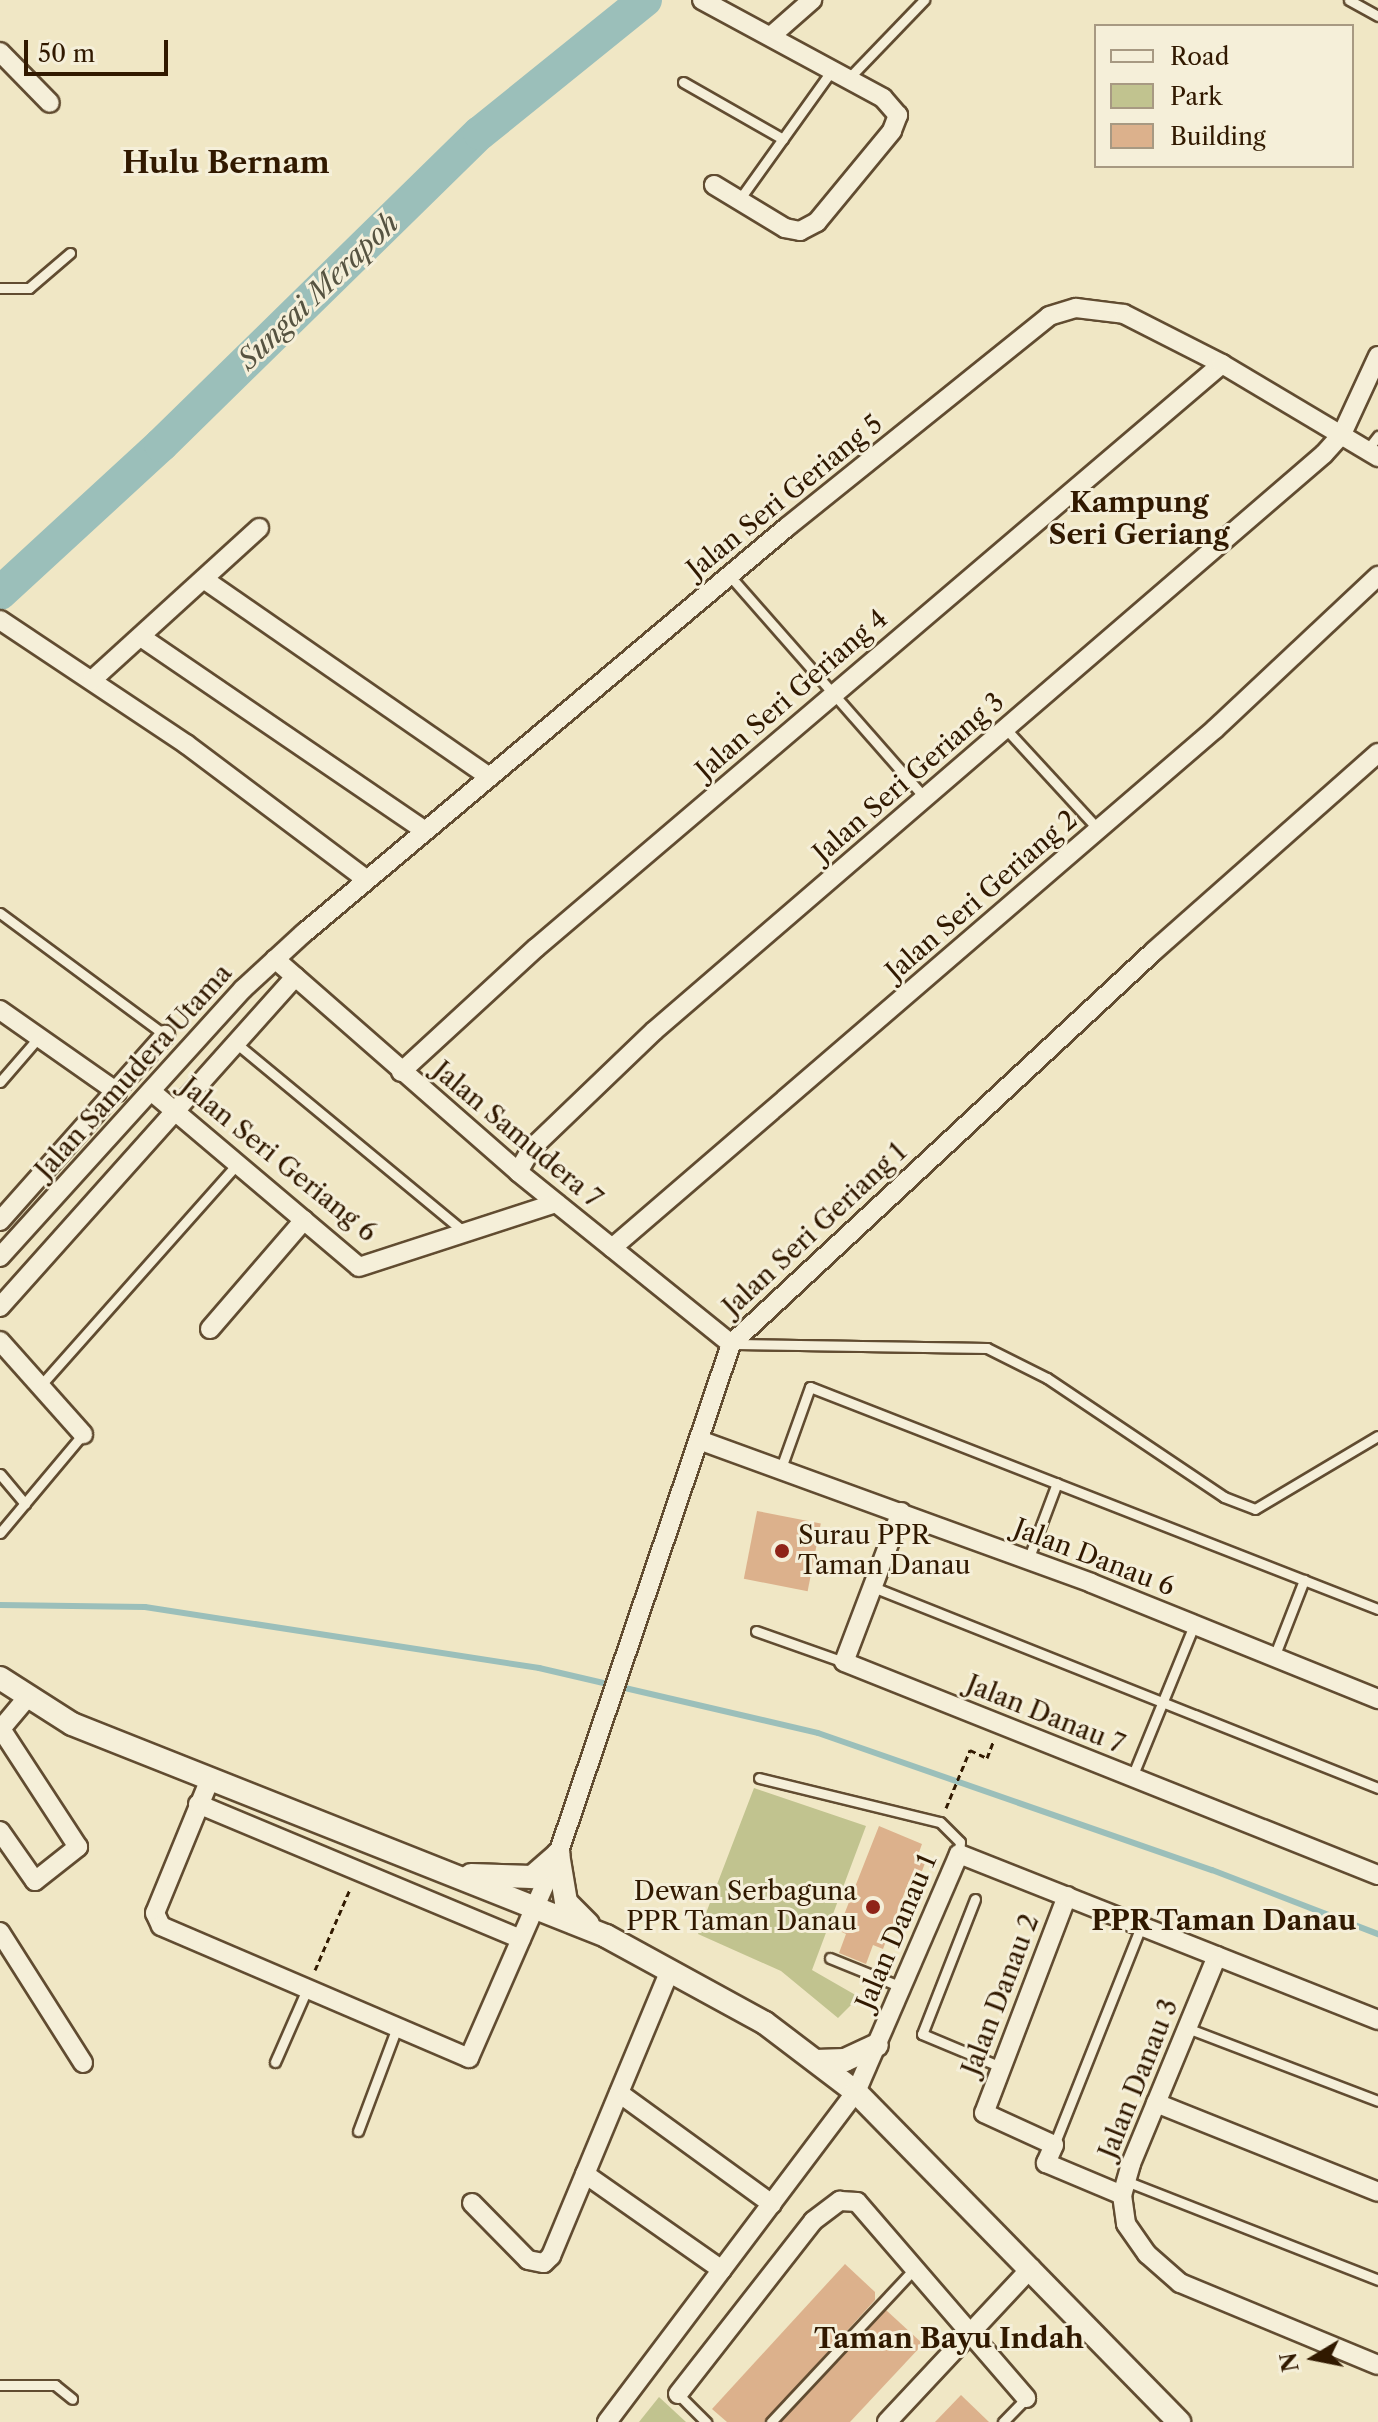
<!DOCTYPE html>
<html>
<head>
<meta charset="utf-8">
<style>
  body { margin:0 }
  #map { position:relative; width:1378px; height:2422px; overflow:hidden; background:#f0e7c5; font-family:"Libre Caslon Text",serif }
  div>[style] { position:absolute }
  .green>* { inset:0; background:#c1c38f }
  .stream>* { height:6px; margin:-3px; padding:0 3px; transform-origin:3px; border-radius:3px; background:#9bbfba }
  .river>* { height:34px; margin:-17px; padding:0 17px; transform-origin:17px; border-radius:17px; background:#9bbfba }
  .building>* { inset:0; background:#dcb18c; transform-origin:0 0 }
  .path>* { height:3px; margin-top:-1.5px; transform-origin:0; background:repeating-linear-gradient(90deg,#311900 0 6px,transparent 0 10px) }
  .roads { filter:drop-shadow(2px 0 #614c31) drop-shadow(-2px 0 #614c31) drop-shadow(0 2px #614c31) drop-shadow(0 -2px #614c31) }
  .service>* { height:9px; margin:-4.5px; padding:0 4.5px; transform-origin:4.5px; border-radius:4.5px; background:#f5efd9 }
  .minor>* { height:18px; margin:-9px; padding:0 9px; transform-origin:9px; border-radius:9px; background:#f5efd9 }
  .tertiary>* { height:22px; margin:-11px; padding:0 11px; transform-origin:11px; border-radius:11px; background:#f5efd9 }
  .dots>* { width:22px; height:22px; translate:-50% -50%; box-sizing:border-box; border:4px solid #f5efd9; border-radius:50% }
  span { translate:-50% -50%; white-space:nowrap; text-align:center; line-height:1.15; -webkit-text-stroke:6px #f5efd9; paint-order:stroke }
  .street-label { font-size:26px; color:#311900 }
  .poi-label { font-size:26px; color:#311900 }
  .left { translate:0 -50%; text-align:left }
  .right { translate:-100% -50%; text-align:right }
  .water-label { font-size:28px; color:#565341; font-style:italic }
  .neighbourhood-label { font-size:28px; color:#311900; font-weight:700 }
  .quarter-label { font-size:30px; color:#311900; font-weight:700 }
  .legend { position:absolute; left:1094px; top:24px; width:260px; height:144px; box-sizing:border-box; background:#f5efd9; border:2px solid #a79982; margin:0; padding:10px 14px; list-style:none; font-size:24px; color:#311900 }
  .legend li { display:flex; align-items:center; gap:16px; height:40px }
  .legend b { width:40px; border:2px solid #a79982 }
  .north { position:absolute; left:1274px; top:2318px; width:80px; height:80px; -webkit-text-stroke:6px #f5efd9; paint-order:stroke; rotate:260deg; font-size:22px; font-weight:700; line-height:32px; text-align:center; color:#311900 }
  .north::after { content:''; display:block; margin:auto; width:28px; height:36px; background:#311900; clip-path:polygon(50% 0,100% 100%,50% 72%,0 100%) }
  .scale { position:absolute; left:24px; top:40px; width:144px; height:36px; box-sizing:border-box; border:4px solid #311900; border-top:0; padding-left:10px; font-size:24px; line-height:28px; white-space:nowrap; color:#311900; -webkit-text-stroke:6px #f5efd9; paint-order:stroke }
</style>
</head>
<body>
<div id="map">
  <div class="green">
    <div style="clip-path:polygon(754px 1788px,866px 1826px,812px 1970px,859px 1997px,838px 2018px,781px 1971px,698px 1934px)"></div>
    <div style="clip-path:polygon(659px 2397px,686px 2422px,639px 2422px)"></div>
  </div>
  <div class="stream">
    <div style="left:0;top:1605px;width:145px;rotate:0.8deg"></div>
    <div style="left:145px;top:1607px;width:399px;rotate:8.8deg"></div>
    <div style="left:539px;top:1668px;width:286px;rotate:13.1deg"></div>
    <div style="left:818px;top:1733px;width:417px;rotate:19.2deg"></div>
    <div style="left:1212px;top:1870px;width:178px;rotate:21.1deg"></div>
  </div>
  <div class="river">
    <div style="left:0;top:593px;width:219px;rotate:-42.6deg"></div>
    <div style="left:161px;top:445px;width:446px;rotate:-44.4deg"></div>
    <div style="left:480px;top:133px;width:212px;rotate:-38.9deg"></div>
  </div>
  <div class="building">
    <div style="left:757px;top:1511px;width:65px;height:69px;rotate:11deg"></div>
    <div style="clip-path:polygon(879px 1826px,922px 1844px,918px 1855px,927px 1858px,917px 1884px,909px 1881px,883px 1949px,873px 1945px,866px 1964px,839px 1953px,846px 1934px,838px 1930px)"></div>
    <div style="clip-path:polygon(845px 2264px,875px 2292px,875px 2300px,764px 2422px,727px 2422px,712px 2409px)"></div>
    <div style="clip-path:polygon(886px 2310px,923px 2344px,850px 2422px,781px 2422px)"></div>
    <div style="clip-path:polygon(961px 2395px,989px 2422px,935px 2422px)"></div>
  </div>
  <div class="path">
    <div style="left:946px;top:1808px;width:63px;rotate:-67.5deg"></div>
    <div style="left:970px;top:1750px;width:19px;rotate:25deg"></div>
    <div style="left:987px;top:1758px;width:19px;rotate:-69deg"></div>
    <div style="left:315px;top:1970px;width:88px;rotate:-66.6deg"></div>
  </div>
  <div class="roads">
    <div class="service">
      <div style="left:1349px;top:0;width:33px;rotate:29deg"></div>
      <div style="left:848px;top:79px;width:110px;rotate:-46.1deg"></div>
      <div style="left:683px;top:82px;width:115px;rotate:29.7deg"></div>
      <div style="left:739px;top:200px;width:160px;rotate:-54.4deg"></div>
      <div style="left:0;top:288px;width:29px"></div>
      <div style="left:29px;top:288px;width:54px;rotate:-40.5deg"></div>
      <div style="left:1367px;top:450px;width:18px;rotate:-52deg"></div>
      <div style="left:729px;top:575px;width:297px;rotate:48.7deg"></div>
      <div style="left:1006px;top:729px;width:137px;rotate:47.4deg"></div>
      <div style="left:0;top:913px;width:205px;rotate:36.5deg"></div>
      <div style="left:237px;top:1044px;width:295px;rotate:39.6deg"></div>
      <div style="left:0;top:1082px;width:60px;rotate:-49.1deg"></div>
      <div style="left:736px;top:1344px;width:251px;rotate:0.9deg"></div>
      <div style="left:987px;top:1348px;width:67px;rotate:26.6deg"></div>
      <div style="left:1047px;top:1378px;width:213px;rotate:33.9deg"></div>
      <div style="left:1224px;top:1497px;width:33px;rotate:21deg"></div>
      <div style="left:1255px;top:1509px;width:143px;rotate:-30.7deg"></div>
      <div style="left:40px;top:1386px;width:297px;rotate:-48.4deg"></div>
      <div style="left:781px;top:1468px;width:86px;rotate:-70.3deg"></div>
      <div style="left:810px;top:1387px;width:610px;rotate:21.35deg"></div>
      <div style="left:0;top:1474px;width:39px;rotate:50deg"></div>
      <div style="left:0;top:1533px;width:129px;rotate:-50deg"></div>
      <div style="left:1028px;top:1560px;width:82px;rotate:-69.4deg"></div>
      <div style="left:873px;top:1587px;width:544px;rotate:21.7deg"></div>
      <div style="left:756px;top:1631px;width:93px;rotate:19.4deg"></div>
      <div style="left:1274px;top:1657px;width:83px;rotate:-68.7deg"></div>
      <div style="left:1132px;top:1777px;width:164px;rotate:-67.8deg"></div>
      <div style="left:759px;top:1778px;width:186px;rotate:13.7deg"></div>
      <div style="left:940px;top:1822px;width:28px;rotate:45deg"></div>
      <div style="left:960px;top:1842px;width:12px;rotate:95deg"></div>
      <div style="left:975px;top:1899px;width:145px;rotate:111.4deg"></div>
      <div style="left:922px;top:2034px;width:86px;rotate:22.7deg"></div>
      <div style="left:830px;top:1958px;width:80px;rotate:22.1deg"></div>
      <div style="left:1187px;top:2028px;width:204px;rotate:20.9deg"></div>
      <div style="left:275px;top:2062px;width:80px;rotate:-66.3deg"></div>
      <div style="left:358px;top:2131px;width:111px;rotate:-69.4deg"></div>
      <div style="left:1054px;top:2145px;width:236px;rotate:-68.3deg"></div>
      <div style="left:1126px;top:2181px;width:271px;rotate:21.4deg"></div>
      <div style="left:0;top:2385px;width:55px"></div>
      <div style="left:55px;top:2385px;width:22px;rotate:39deg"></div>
      <div style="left:678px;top:2394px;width:40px;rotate:45deg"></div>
      <div style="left:771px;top:2422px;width:211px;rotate:-46.9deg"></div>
      <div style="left:1003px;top:2422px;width:33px;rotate:-46deg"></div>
    </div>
    <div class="minor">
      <div style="left:702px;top:0;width:206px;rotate:28.4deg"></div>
      <div style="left:883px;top:98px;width:23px;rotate:49deg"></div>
      <div style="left:898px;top:115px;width:17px;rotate:111deg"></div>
      <div style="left:892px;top:131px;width:118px;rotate:129.5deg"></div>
      <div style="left:817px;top:222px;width:19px;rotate:152deg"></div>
      <div style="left:800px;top:231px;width:15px;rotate:-169deg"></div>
      <div style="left:785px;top:228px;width:83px;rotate:-148.8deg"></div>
      <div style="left:771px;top:36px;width:55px;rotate:-41.3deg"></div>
      <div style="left:0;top:52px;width:71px;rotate:45.6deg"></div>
      <div style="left:205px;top:580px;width:346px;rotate:34.7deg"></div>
      <div style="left:0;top:620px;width:224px;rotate:33.7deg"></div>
      <div style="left:186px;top:744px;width:226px;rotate:36.9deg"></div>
      <div style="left:141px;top:637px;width:344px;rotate:34.3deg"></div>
      <div style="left:92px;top:680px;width:226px;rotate:-42.3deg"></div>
      <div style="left:275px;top:959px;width:323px;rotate:41.2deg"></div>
      <div style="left:518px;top:1172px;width:274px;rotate:38.9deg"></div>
      <div style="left:0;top:1010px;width:143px;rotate:35deg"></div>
      <div style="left:401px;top:1072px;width:183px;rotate:-42.6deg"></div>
      <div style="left:536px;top:948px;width:901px;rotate:-40.41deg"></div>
      <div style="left:151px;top:1091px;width:272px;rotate:40.2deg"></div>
      <div style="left:359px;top:1267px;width:207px;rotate:-18deg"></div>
      <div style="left:518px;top:1172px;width:28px;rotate:-60deg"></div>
      <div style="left:532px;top:1148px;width:169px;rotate:-43.8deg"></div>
      <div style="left:654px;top:1031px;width:884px;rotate:-40.73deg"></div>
      <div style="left:1324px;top:454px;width:27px;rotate:-48deg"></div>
      <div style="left:1342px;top:434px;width:86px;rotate:-65.2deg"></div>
      <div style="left:0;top:1221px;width:249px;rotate:-48.4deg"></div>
      <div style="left:612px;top:1248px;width:796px;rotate:-40.72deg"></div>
      <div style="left:1215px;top:729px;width:224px;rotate:-43.2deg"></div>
      <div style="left:0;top:1257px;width:362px;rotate:-47.8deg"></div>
      <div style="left:243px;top:989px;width:83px;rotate:-42.6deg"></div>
      <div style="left:304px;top:933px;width:631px;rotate:-40.05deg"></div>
      <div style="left:787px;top:527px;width:336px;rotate:-38.8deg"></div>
      <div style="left:1049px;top:316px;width:28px;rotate:-17deg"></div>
      <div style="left:1076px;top:308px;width:48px;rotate:7.1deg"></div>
      <div style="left:1124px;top:314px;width:110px;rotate:27deg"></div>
      <div style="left:1222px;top:364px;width:182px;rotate:30.8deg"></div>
      <div style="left:0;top:1307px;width:443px;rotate:-48.2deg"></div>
      <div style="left:210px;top:1329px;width:144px;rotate:-49.2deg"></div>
      <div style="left:0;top:1341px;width:125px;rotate:48.3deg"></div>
      <div style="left:699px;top:1440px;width:417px;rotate:20deg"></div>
      <div style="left:1091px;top:1583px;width:310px;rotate:22deg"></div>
      <div style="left:901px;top:1512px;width:160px;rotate:110.8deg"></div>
      <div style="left:844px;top:1662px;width:575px;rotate:21.75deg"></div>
      <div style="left:0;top:1730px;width:40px;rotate:-50deg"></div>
      <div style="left:210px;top:1779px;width:145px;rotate:112.3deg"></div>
      <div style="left:155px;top:1913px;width:14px;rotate:65deg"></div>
      <div style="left:161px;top:1926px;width:335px;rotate:23.2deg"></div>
      <div style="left:469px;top:2058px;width:223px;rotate:-66.4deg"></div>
      <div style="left:558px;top:1854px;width:539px;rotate:-71.26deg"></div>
      <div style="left:731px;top:1344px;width:577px;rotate:-42.89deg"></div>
      <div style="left:1154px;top:951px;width:299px;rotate:-41.5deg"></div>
      <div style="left:198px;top:1804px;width:350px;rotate:22.7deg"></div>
      <div style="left:0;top:1831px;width:61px;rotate:55deg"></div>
      <div style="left:35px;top:1881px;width:55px;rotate:-38.3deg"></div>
      <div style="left:78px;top:1847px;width:141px;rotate:-123.1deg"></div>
      <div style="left:1067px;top:1896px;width:232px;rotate:110.9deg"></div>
      <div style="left:984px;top:2113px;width:77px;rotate:24.6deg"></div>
      <div style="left:1054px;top:2145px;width:20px;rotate:114deg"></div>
      <div style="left:1046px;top:2163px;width:82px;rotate:22.8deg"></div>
      <div style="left:0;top:1932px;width:155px;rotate:57.6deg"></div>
      <div style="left:1217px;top:1956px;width:225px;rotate:112.5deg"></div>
      <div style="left:1131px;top:2164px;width:32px;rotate:106deg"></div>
      <div style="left:1122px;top:2195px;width:29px;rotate:82deg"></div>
      <div style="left:1126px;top:2224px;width:37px;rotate:55deg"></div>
      <div style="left:1147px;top:2254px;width:44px;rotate:41.3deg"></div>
      <div style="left:1180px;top:2283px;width:214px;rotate:22.5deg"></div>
      <div style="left:619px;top:2093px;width:189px;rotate:36deg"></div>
      <div style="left:1156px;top:2103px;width:239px;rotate:21.8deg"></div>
      <div style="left:585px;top:2174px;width:167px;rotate:35deg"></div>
      <div style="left:472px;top:2203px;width:80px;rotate:45.5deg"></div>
      <div style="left:528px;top:2260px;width:16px;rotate:11deg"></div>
      <div style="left:544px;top:2263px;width:10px;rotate:-45deg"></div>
      <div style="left:551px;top:2256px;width:310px;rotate:-67.4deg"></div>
      <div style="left:678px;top:2394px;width:219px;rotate:-52deg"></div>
      <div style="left:813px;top:2221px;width:34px;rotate:-37deg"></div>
      <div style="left:840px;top:2201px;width:17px;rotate:3deg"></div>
      <div style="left:857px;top:2202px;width:259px;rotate:49.2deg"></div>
      <div style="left:607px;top:2422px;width:413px;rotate:-53deg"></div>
      <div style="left:856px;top:2092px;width:259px;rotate:-66.6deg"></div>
      <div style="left:959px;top:1854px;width:451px;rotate:21.6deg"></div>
      <div style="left:887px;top:2422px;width:211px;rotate:-46.9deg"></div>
    </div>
    <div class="tertiary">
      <div style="left:0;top:1678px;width:85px;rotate:32.6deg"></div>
      <div style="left:72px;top:1724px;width:575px;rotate:21.65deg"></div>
      <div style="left:606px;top:1936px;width:181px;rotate:28.7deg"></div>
      <div style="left:765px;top:2023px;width:114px;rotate:37.2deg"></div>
      <div style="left:856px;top:2092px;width:462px;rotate:45.6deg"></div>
      <div style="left:558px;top:1854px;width:49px;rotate:80.5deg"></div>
      <div style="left:566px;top:1902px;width:31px;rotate:45deg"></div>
      <div style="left:471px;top:1875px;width:61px;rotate:1.9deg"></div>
      <div style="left:532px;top:1877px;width:35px;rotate:-41deg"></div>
      <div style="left:816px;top:2061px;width:29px;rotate:-2deg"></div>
      <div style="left:845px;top:2060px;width:35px;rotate:-25deg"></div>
    </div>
  </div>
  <div class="dots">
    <div style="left:782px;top:1551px;background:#8f2418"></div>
    <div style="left:873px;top:1907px;background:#8f2418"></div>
  </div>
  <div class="street-label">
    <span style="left:785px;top:497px;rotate:-39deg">Jalan Seri Geriang 5</span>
    <span style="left:792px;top:695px;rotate:-41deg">Jalan Seri Geriang 4</span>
    <span style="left:909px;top:778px;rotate:-41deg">Jalan Seri Geriang 3</span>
    <span style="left:982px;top:896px;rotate:-41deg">Jalan Seri Geriang 2</span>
    <span style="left:134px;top:1072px;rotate:-48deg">Jalan Samudera Utama</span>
    <span style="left:517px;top:1135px;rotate:40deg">Jalan Samudera 7</span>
    <span style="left:278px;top:1160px;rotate:39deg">Jalan Seri Geriang 6</span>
    <span style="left:815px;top:1230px;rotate:-43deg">Jalan Seri Geriang 1</span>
    <span style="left:1094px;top:1558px;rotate:21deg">Jalan Danau 6</span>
    <span style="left:1045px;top:1715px;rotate:22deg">Jalan Danau 7</span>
    <span style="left:897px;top:1932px;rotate:-67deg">Jalan Danau 1</span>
    <span style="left:1001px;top:1995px;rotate:-69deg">Jalan Danau 2</span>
    <span style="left:1139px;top:2079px;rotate:-68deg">Jalan Danau 3</span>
  </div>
  <div class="poi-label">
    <span class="left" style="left:798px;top:1551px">Surau PPR<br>Taman Danau</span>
    <span class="right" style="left:857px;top:1907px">Dewan Serbaguna<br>PPR Taman Danau</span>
  </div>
  <div class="water-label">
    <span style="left:318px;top:291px;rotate:-44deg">Sungai Merapoh</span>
  </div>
  <div class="neighbourhood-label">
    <span style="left:1139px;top:518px">Kampung<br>Seri Geriang</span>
    <span style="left:1224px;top:1920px">PPR Taman Danau</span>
    <span style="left:949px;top:2338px">Taman Bayu Indah</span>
  </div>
  <div class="quarter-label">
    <span style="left:226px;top:163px">Hulu Bernam</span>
  </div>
  <ul class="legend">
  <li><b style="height:10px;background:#f5efd9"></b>Road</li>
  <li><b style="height:22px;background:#c1c38f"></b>Park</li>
  <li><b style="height:22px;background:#dcb18c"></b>Building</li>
  </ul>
  <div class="north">N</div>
  <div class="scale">50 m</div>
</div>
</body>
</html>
